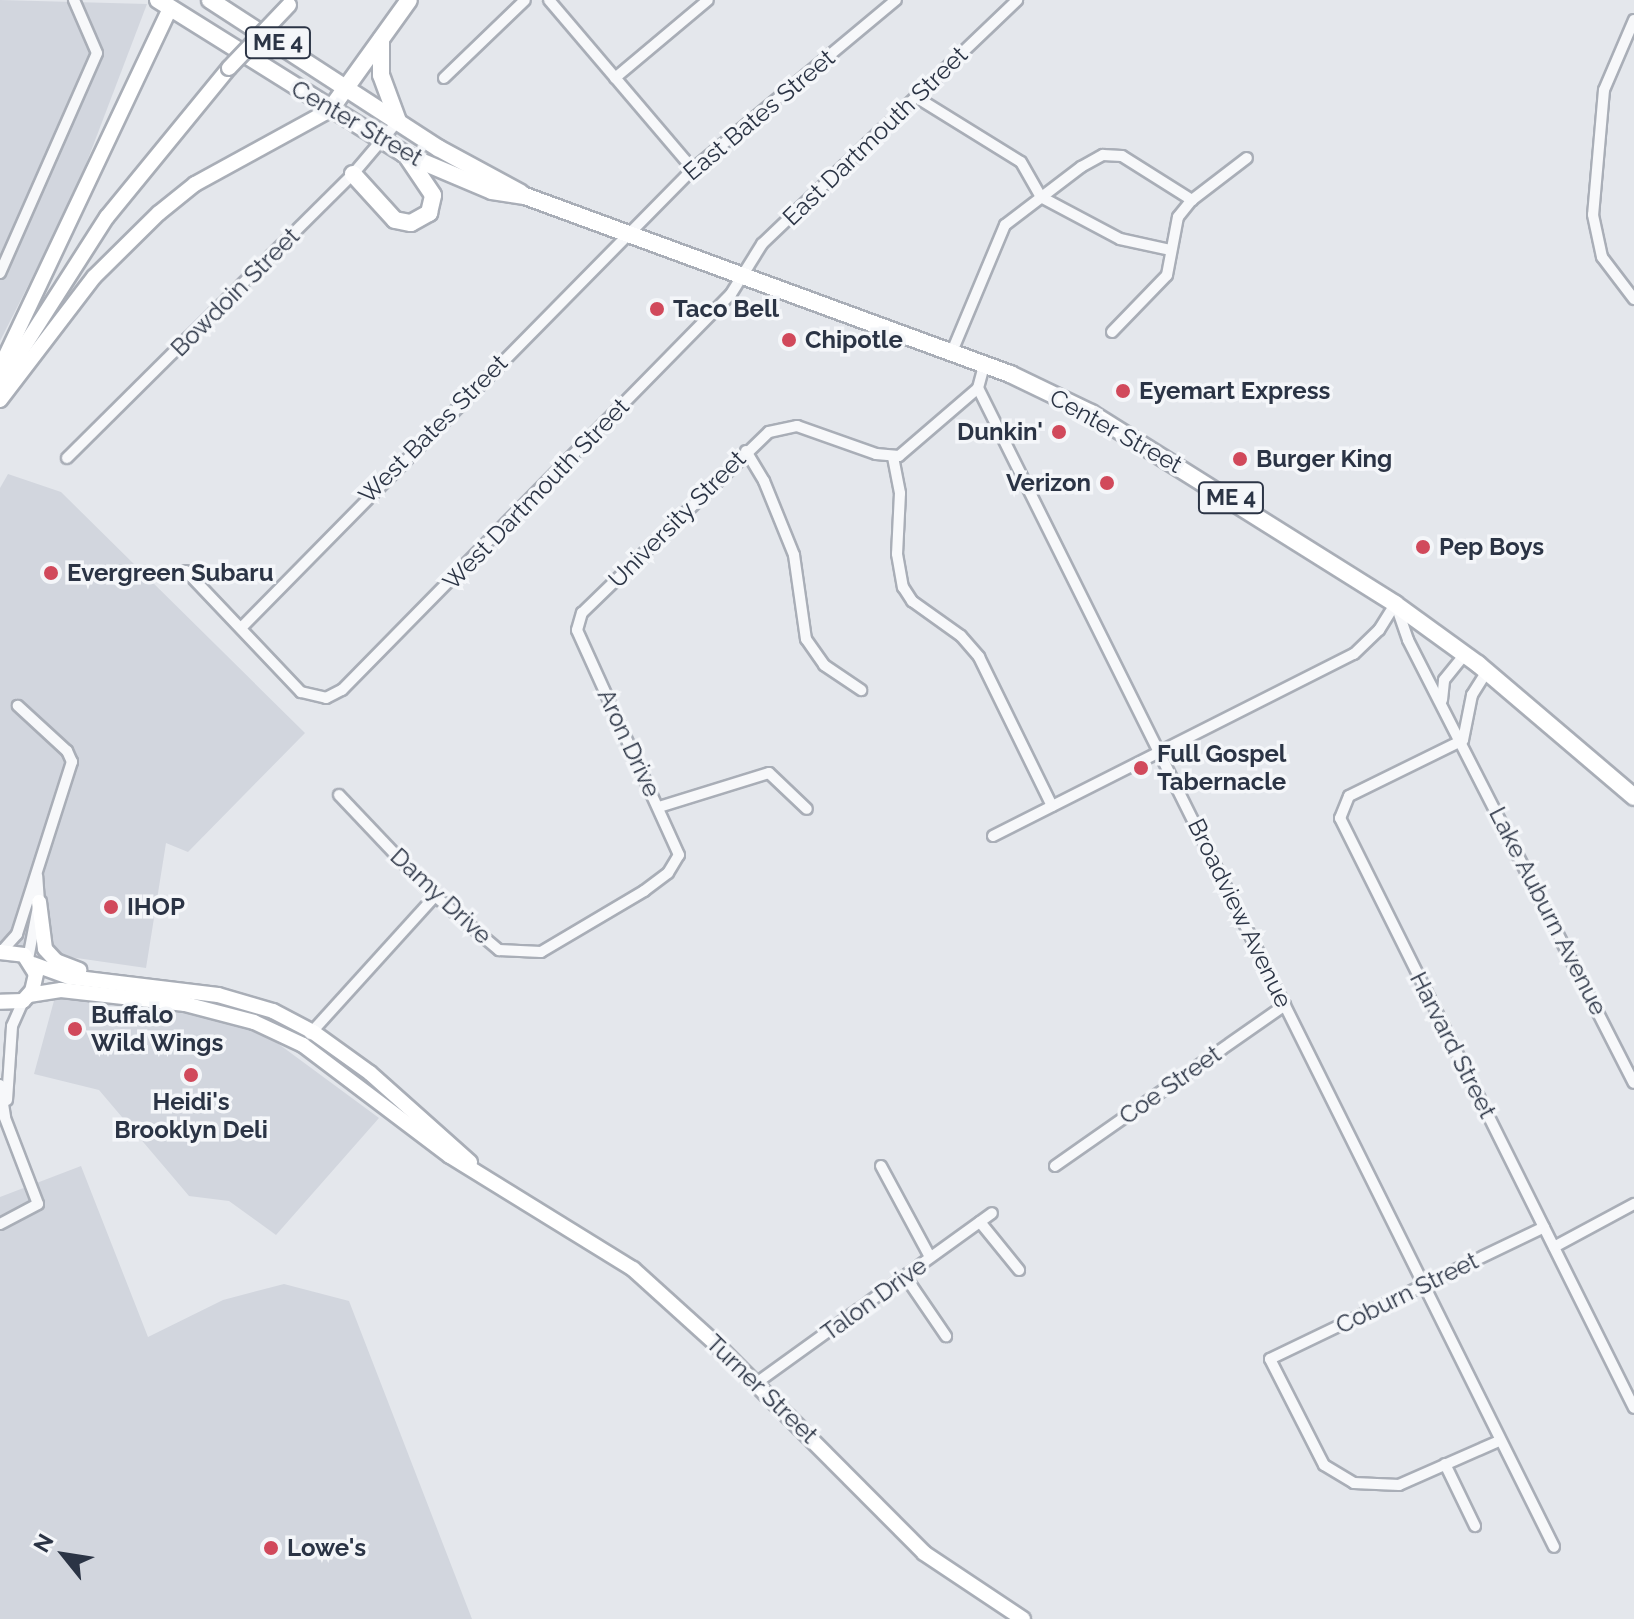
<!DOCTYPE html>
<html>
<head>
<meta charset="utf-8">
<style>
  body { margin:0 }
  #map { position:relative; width:1634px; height:1619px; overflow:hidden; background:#e4e7ec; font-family:Raleway,sans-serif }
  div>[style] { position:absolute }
  .built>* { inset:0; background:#d2d6de }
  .roads { filter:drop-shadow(2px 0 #a9aeb7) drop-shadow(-2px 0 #a9aeb7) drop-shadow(0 2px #a9aeb7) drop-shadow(0 -2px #a9aeb7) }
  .minor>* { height:10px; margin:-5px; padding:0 5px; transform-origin:5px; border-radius:5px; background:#f7f8fa }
  .secondary>* { height:14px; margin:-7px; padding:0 7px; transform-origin:7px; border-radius:7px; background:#fff }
  .primary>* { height:16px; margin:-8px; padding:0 8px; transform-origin:8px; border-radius:8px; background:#fff }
  .trunk>* { height:16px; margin:-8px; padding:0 8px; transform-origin:8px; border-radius:8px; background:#fff }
  .bridges { filter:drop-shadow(2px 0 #a9aeb7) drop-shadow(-2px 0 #a9aeb7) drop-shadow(0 2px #a9aeb7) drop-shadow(0 -2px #a9aeb7) }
  .secondary-bridge>* { height:14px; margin:-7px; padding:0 7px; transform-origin:7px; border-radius:7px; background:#fff }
  .dots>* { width:22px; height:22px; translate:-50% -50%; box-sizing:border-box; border:4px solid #f4f6f9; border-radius:50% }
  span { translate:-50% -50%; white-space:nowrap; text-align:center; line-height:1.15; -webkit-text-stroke:7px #f4f6f9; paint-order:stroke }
  .shield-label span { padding:2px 6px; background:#f4f6f9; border:2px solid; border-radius:6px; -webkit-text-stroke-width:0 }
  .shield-label { font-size:22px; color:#2b3445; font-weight:700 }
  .street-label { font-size:24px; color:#2b3445 }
  .poi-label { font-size:24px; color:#2b3445; font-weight:700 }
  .left { translate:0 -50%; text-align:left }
  .right { translate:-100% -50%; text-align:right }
  .north { position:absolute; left:24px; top:1515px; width:80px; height:80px; -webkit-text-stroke:6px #f4f6f9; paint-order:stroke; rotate:300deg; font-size:22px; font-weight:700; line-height:32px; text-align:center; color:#2b3445 }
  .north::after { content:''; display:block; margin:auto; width:28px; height:36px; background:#2b3445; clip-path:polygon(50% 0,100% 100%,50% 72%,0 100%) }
</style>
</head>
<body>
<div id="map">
  <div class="built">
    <div style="clip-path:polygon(0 0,147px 4px,75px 193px,0 341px)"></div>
    <div style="clip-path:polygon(8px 474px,61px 492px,305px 733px,188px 852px,166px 843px,146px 968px,0 947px,0 488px)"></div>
    <div style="clip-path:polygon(55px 997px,156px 1006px,261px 1031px,379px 1118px,276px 1235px,229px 1201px,189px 1196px,99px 1090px,34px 1074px)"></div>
    <div style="clip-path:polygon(81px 1166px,148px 1337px,223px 1300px,284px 1284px,349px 1301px,472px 1619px,0 1619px,0 1197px)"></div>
  </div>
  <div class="roads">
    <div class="minor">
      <div style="left:549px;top:0;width:222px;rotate:49.6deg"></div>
      <div style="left:1634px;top:20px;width:76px;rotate:113.2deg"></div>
      <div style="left:1604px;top:90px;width:125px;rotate:95deg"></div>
      <div style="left:1593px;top:215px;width:43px;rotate:77.9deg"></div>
      <div style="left:1602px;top:257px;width:53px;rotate:52.7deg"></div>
      <div style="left:444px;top:78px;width:112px;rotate:-43.9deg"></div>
      <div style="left:615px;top:78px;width:121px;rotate:-40deg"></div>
      <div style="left:916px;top:97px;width:123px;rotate:31.8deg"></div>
      <div style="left:1021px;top:162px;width:40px;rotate:60.3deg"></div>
      <div style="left:1041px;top:197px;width:89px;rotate:28deg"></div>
      <div style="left:1120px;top:239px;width:51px;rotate:12.4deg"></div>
      <div style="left:0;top:273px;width:240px;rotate:-66.2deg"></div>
      <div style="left:97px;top:53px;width:58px;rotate:-113.5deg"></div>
      <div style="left:1112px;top:332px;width:79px;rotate:-46deg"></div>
      <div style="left:1167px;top:275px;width:59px;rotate:-79.3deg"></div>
      <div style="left:1178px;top:217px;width:22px;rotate:-51deg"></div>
      <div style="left:1192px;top:200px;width:69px;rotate:-37.4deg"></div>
      <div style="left:951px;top:354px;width:140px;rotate:-67.3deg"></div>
      <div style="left:1005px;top:225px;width:96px;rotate:-37.3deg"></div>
      <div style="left:1081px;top:167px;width:25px;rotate:-29deg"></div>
      <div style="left:1103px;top:155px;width:19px;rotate:3deg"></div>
      <div style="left:1122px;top:156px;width:83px;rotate:32.2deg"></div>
      <div style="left:978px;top:388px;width:1294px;rotate:63.57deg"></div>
      <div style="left:746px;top:451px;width:35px;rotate:59deg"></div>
      <div style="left:764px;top:481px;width:80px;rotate:67.9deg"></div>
      <div style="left:794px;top:555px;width:85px;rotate:81.9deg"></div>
      <div style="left:806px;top:639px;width:32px;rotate:55deg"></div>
      <div style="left:824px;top:665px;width:45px;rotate:34deg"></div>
      <div style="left:893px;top:457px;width:37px;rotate:79deg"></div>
      <div style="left:900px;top:493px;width:61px;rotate:92.8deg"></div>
      <div style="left:897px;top:554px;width:34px;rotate:80deg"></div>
      <div style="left:903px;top:587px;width:17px;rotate:57deg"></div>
      <div style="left:912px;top:601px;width:60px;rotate:35.5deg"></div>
      <div style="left:961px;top:636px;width:28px;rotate:49deg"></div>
      <div style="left:979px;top:657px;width:166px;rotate:63.9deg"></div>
      <div style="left:67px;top:458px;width:403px;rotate:-44.8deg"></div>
      <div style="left:353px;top:174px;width:70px;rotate:-49.7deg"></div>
      <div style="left:186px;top:571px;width:167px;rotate:46.5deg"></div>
      <div style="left:301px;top:692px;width:26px;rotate:13deg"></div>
      <div style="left:326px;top:698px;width:18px;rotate:-27deg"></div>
      <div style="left:342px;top:690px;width:555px;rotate:-45.51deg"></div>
      <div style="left:731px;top:294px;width:59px;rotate:-58.2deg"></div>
      <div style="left:762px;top:244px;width:353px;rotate:-43.7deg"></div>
      <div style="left:1396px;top:605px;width:37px;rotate:71deg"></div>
      <div style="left:1408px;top:640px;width:497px;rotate:63deg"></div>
      <div style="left:242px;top:627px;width:643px;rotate:-45.44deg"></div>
      <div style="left:693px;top:169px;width:264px;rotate:-39.8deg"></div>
      <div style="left:1442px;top:700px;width:20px;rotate:-84deg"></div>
      <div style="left:1444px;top:680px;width:33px;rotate:-51deg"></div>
      <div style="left:1463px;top:740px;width:127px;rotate:153.8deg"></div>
      <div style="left:1349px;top:796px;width:24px;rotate:112deg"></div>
      <div style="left:1340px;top:818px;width:659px;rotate:63.51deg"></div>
      <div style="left:1463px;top:740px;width:46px;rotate:-78.7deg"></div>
      <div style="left:1472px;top:695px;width:28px;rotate:-58deg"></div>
      <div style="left:339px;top:795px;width:139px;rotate:46.5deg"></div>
      <div style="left:435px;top:896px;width:84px;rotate:40.2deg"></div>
      <div style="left:499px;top:950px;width:42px;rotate:2.7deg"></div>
      <div style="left:541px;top:952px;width:120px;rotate:-30.6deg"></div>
      <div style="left:644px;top:891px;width:30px;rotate:-37deg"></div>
      <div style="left:668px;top:873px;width:21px;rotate:-59deg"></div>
      <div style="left:679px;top:855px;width:247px;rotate:-114.4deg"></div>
      <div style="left:577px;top:630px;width:18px;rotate:-74deg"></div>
      <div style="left:582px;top:613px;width:260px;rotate:-44.1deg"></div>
      <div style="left:769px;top:432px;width:29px;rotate:-12deg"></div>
      <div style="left:797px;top:426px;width:84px;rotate:19.5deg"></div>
      <div style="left:876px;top:454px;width:23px;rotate:5deg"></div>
      <div style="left:899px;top:456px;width:104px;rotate:-40.7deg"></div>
      <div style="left:978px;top:388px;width:23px;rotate:-75deg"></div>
      <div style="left:659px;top:807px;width:115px;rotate:-17.2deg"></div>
      <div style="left:769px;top:773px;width:52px;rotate:43.5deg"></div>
      <div style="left:993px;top:836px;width:404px;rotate:-26.8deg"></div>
      <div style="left:1354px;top:654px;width:35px;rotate:-44deg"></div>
      <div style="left:1379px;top:630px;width:31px;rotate:-58deg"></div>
      <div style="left:1px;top:952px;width:24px;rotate:-48deg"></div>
      <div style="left:17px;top:934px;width:181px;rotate:-72.3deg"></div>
      <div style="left:72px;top:762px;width:12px;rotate:-114deg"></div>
      <div style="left:67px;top:751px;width:67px;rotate:-137.4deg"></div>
      <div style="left:28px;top:959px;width:58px;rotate:-79.1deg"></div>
      <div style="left:39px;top:902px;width:26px;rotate:-94deg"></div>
      <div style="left:310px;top:1034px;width:186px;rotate:-47.8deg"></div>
      <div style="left:0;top:1085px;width:33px;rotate:81deg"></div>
      <div style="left:5px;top:1118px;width:92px;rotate:69deg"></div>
      <div style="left:38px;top:1204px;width:43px;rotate:152.2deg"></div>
      <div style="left:7px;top:1100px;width:74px;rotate:-86.1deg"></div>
      <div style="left:12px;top:1026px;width:27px;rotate:-66deg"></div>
      <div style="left:881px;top:1166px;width:103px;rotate:61.7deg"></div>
      <div style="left:1055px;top:1166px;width:281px;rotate:-35deg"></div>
      <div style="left:980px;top:1222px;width:62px;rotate:50.9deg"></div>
      <div style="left:1554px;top:1247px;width:91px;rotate:-28.3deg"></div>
      <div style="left:905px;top:1276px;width:73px;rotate:55.7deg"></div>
      <div style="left:755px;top:1384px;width:292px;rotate:-35.8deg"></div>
      <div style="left:1499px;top:1441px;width:109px;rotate:156.3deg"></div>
      <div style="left:1399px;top:1485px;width:45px;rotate:-177.5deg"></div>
      <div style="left:1354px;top:1483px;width:35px;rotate:-149deg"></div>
      <div style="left:1324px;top:1465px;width:119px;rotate:-117deg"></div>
      <div style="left:1270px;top:1359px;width:304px;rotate:-25.7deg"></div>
      <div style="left:1445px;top:1464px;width:69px;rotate:64.2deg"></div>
    </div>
    <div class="secondary">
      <div style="left:0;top:368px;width:398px;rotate:-64.7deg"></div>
      <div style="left:0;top:384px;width:198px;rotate:-57.4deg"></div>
      <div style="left:107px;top:217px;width:193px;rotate:-50.7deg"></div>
      <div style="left:0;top:400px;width:155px;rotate:-52.6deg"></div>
      <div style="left:94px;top:277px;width:91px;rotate:-44.6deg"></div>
      <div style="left:159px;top:213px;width:46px;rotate:-38.9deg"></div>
      <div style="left:195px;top:184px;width:154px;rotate:-28.7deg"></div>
      <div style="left:39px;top:902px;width:47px;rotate:82.7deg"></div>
      <div style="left:45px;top:949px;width:16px;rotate:47deg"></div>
      <div style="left:56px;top:961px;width:25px;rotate:21deg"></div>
      <div style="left:0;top:952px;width:24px;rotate:7deg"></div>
      <div style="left:24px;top:955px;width:22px;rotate:58deg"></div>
      <div style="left:36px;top:974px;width:17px;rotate:103deg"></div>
      <div style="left:32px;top:991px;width:13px;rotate:132deg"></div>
      <div style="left:23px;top:1001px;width:23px;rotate:178deg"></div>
      <div style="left:33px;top:964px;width:38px;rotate:20deg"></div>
      <div style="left:69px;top:977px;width:150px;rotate:6.9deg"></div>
      <div style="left:218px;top:995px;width:57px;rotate:16.2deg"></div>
      <div style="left:273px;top:1011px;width:45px;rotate:27.7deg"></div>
      <div style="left:313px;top:1032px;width:70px;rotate:35.7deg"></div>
      <div style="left:370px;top:1073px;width:134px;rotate:41.7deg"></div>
      <div style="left:29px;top:995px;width:32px;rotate:-9deg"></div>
      <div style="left:61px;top:990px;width:125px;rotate:6.4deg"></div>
      <div style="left:185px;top:1004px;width:71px;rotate:14.6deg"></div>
      <div style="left:254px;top:1022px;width:54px;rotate:25.1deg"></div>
      <div style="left:303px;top:1045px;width:184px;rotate:37.1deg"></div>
      <div style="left:450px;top:1156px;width:215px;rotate:31.7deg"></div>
      <div style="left:633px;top:1269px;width:113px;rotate:42.1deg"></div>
      <div style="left:717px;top:1345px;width:293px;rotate:45.1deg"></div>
      <div style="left:924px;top:1553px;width:119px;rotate:33.7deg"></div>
    </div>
    <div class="primary">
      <div style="left:381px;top:40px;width:35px;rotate:90deg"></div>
      <div style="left:381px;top:75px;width:49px;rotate:69.7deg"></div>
      <div style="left:330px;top:110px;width:135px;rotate:-54.3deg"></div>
    </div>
    <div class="trunk">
      <div style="left:158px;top:0;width:290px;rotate:32deg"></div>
      <div style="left:404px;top:154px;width:95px;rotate:22.8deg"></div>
      <div style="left:492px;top:191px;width:33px;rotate:9deg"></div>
      <div style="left:525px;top:196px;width:517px;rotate:20.15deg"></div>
      <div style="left:1010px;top:374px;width:90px;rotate:25.7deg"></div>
      <div style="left:1091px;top:413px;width:359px;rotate:32.1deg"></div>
      <div style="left:1395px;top:604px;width:102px;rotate:35.9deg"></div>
      <div style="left:1478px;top:664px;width:205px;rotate:40.4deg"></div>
      <div style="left:210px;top:0;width:272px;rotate:33deg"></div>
      <div style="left:438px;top:148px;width:94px;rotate:28.5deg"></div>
      <div style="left:353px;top:174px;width:62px;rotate:47.6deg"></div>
      <div style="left:395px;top:220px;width:16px;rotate:11deg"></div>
      <div style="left:411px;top:223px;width:21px;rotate:-29deg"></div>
      <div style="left:429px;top:213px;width:18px;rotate:-77deg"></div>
      <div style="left:433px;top:195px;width:45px;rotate:-124deg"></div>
    </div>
  </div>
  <div class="bridges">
    <div class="secondary-bridge">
      <div style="left:229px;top:68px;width:87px;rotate:-46.4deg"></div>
    </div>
  </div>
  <div class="dots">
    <div style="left:657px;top:309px;background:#d1495b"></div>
    <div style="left:789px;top:340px;background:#d1495b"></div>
    <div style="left:1123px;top:391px;background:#d1495b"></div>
    <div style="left:1059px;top:432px;background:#d1495b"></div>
    <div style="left:1240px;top:459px;background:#d1495b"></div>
    <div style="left:1107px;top:483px;background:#d1495b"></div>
    <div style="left:1423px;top:547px;background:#d1495b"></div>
    <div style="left:51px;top:573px;background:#d1495b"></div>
    <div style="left:1141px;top:768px;background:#d1495b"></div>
    <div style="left:111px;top:907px;background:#d1495b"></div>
    <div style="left:75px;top:1029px;background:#d1495b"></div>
    <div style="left:191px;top:1075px;background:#d1495b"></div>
    <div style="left:271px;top:1548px;background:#d1495b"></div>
  </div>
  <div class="shield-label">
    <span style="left:278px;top:43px">ME 4</span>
    <span style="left:1231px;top:498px">ME 4</span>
  </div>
  <div class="street-label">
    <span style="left:759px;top:115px;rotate:-40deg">East Bates Street</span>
    <span style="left:357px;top:123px;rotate:30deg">Center Street</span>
    <span style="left:875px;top:136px;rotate:-44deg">East Dartmouth Street</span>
    <span style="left:235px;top:292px;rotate:-45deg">Bowdoin Street</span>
    <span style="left:433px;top:429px;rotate:-45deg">West Bates Street</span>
    <span style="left:1116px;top:431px;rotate:29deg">Center Street</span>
    <span style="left:536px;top:494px;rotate:-46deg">West Dartmouth Street</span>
    <span style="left:677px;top:519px;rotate:-45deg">University Street</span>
    <span style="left:629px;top:743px;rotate:65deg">Aron Drive</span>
    <span style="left:441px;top:896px;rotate:43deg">Damy Drive</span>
    <span style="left:1548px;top:911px;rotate:63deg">Lake Auburn Avenue</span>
    <span style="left:1240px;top:913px;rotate:64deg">Broadview Avenue</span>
    <span style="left:1453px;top:1045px;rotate:63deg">Harvard Street</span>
    <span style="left:1170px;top:1085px;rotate:-35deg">Coe Street</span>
    <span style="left:1407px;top:1293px;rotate:-26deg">Coburn Street</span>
    <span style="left:874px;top:1299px;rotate:-36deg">Talon Drive</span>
    <span style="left:762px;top:1389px;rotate:44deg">Turner Street</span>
  </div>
  <div class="poi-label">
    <span class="left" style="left:673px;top:309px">Taco Bell</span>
    <span class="left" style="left:805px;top:340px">Chipotle</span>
    <span class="left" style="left:1139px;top:391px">Eyemart Express</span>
    <span class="right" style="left:1043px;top:432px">Dunkin'</span>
    <span class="left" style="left:1256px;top:459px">Burger King</span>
    <span class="right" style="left:1091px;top:483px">Verizon</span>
    <span class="left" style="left:1439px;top:547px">Pep Boys</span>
    <span class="left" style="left:67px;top:573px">Evergreen Subaru</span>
    <span class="left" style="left:1157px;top:768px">Full Gospel<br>Tabernacle</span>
    <span class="left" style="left:127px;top:907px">IHOP</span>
    <span class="left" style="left:91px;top:1029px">Buffalo<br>Wild Wings</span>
    <span style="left:191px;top:1116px">Heidi's<br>Brooklyn Deli</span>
    <span class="left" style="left:287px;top:1548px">Lowe's</span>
  </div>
  <div class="north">N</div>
</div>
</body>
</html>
